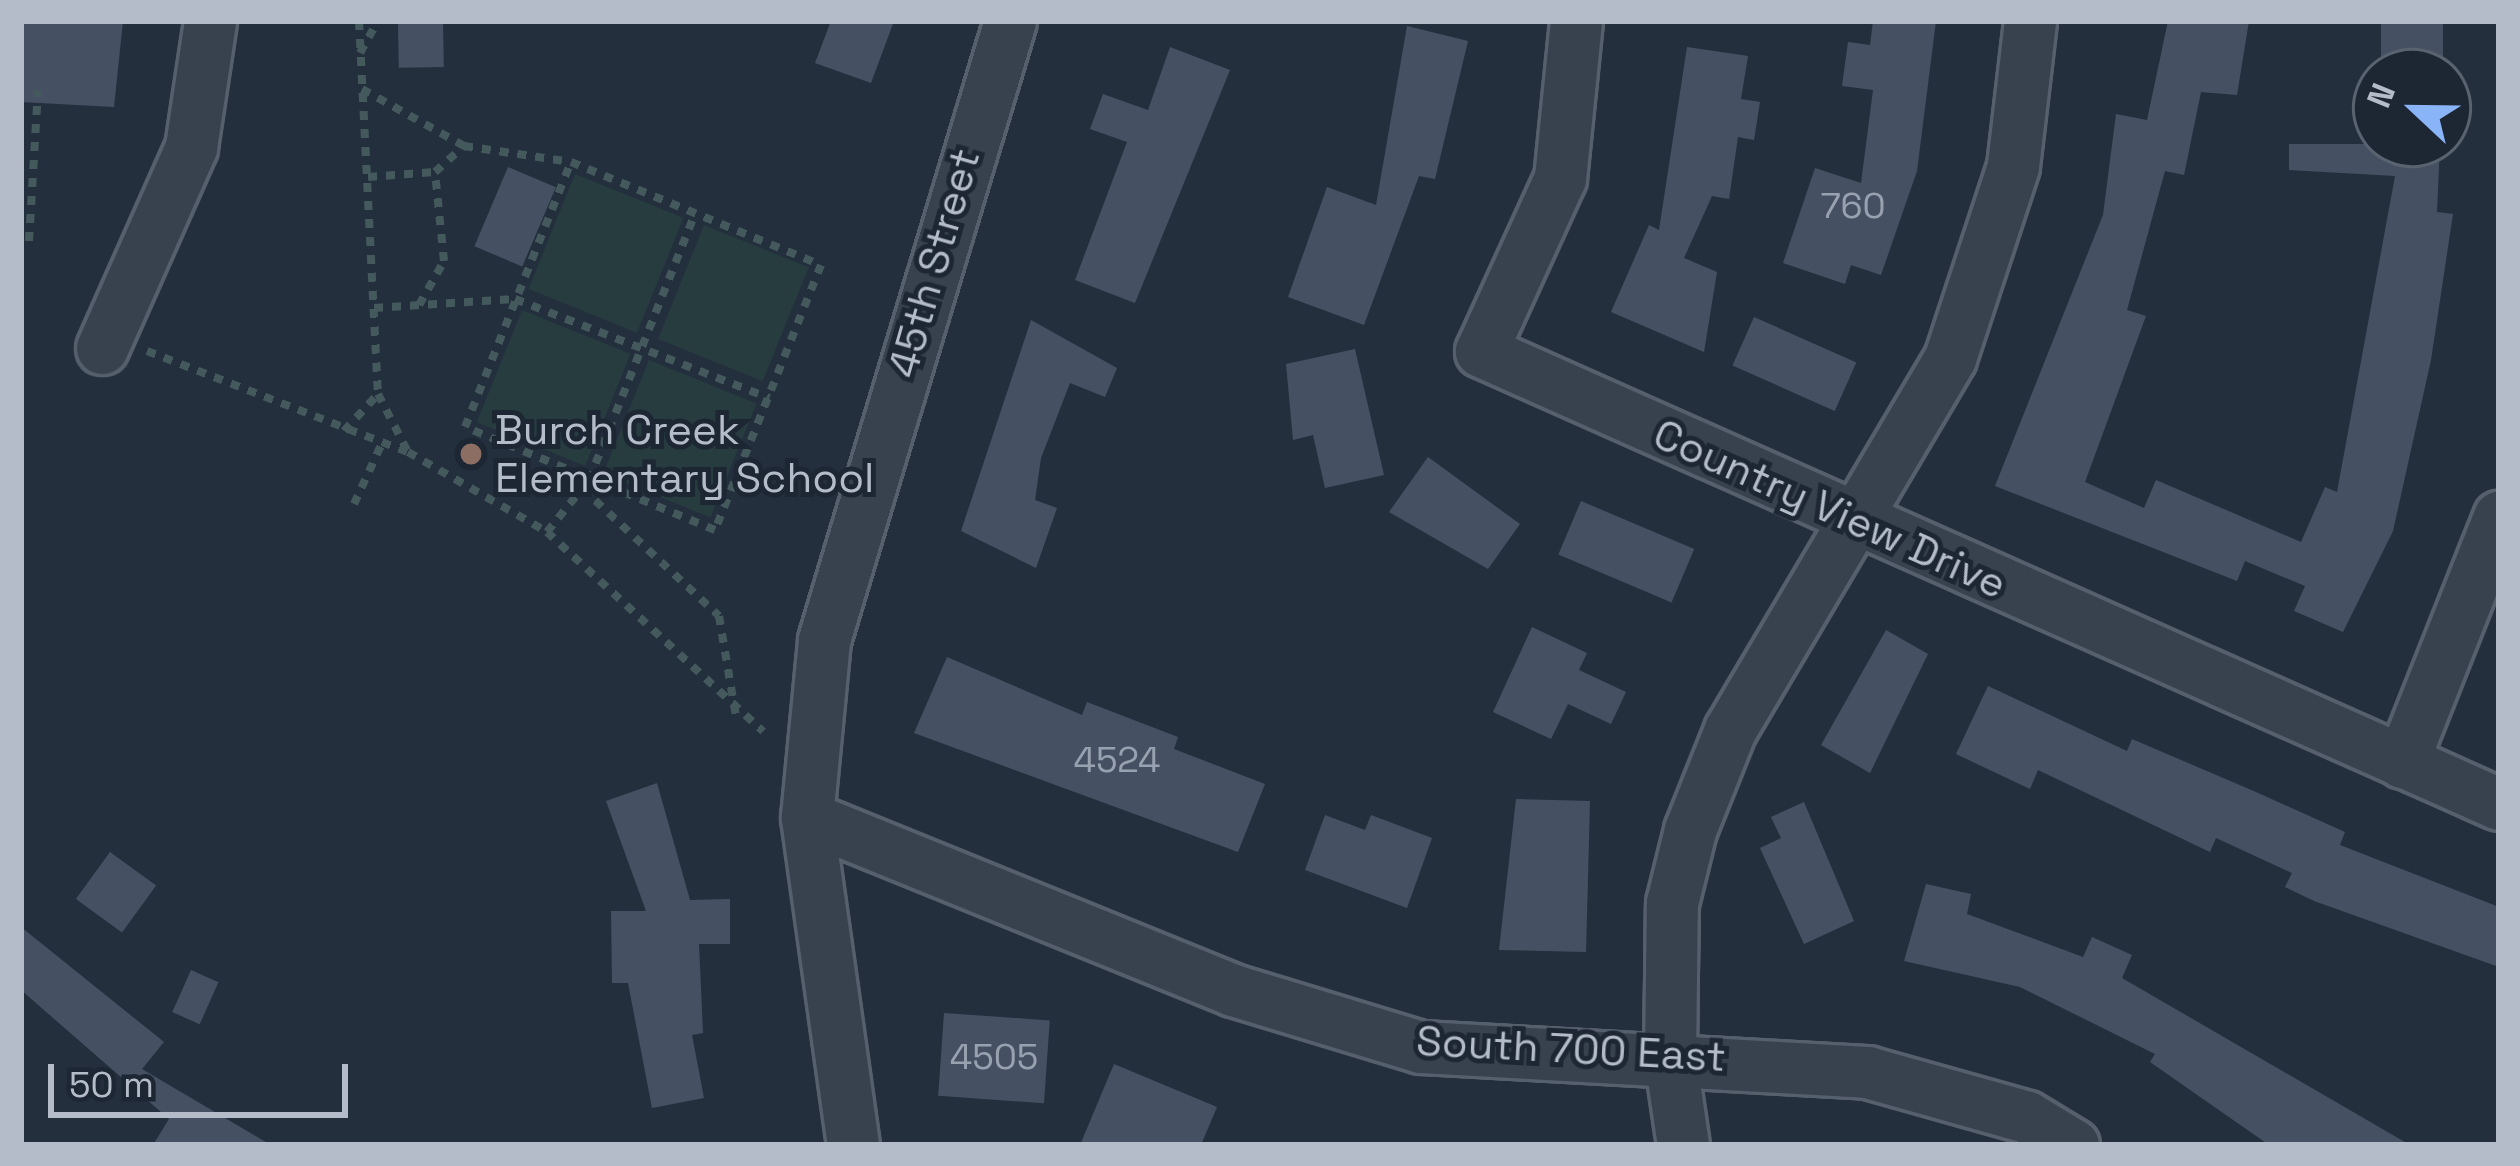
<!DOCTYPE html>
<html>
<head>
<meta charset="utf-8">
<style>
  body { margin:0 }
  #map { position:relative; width:2520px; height:1166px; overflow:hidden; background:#242f3e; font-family:"Space Grotesk",sans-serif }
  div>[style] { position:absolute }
  .green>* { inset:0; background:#263c3f; transform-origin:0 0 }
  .building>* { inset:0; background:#455162; transform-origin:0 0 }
  .path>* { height:8px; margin-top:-4px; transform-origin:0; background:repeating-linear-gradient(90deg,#44595c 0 9px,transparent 0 18px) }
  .roads { filter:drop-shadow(3px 0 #565f6c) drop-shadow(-3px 0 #565f6c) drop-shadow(0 3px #565f6c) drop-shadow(0 -3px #565f6c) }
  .minor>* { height:51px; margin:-25.5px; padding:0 25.5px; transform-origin:25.5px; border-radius:25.5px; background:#38414e }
  .dots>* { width:33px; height:33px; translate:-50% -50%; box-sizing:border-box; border:6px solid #1d2633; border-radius:50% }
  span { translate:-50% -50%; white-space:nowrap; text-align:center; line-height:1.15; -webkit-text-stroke:10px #1d2633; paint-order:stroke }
  .number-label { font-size:36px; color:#98a1af }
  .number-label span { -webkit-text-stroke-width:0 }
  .street-label { font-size:42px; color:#b4bcc9 }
  .poi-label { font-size:42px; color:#b4bcc9 }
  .left { translate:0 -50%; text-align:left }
  .frame { position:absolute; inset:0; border:24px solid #b4bcc9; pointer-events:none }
  .north { position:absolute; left:2352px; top:48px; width:120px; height:120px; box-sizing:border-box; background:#1d2633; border:3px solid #59626f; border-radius:50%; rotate:292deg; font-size:33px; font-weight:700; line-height:48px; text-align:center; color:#b4bcc9 }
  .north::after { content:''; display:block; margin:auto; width:42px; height:54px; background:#8ab4f8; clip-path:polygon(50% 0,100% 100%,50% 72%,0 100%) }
  .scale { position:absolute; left:48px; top:1064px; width:300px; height:54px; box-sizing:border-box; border:6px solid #b4bcc9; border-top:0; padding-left:15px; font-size:36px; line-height:42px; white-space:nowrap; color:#b4bcc9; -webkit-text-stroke:9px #1d2633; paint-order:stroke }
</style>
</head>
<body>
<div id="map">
  <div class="green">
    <div style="left:575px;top:174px;width:117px;height:124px;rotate:22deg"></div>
    <div style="left:704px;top:225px;width:113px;height:123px;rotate:22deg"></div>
    <div style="left:522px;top:310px;width:117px;height:121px;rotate:22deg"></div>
    <div style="left:649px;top:360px;width:116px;height:123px;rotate:22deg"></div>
  </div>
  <div class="building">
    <div style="clip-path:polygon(21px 21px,123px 21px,114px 107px,21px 102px)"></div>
    <div style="clip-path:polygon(831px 21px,894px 21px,871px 83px,815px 63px)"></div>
    <div style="clip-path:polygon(1873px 21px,1936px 21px,1917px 171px,1881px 275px,1851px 265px,1845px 284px,1783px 263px,1815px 168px,1861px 183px,1873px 90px,1842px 86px,1848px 42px,1870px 45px)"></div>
    <div style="clip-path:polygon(2168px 21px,2249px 21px,2237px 95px,2201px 92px,2184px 175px,2165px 171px,2127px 310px,2146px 316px,2085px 482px,2144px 508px,2156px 480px,2301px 542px,2325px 487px,2337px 492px,2395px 176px,2289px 170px,2289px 144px,2440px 144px,2437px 212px,2453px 214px,2431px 360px,2393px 531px,2343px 632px,2294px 611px,2305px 586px,2245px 561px,2237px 581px,1995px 486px,2103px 215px,2116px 114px,2147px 120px)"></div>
    <div style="left:2381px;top:21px;width:62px;height:51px"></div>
    <div style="left:443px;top:22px;width:45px;height:45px;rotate:89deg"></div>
    <div style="clip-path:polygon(1407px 26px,1468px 41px,1435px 179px,1419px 176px,1364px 325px,1288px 297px,1327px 187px,1376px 205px)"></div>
    <div style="clip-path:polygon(1170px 47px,1230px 70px,1135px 303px,1075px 280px,1127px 142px,1090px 129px,1103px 94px,1148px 110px)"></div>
    <div style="clip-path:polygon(1687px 47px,1748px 56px,1741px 99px,1760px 102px,1754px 140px,1738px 137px,1729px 199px,1712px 196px,1684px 258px,1717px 272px,1704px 352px,1611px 312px,1649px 225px,1659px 230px)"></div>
    <div style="left:508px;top:167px;width:52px;height:86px;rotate:23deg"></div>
    <div style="left:1754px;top:317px;width:112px;height:53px;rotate:24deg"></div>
    <div style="clip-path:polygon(1031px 320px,1117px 368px,1105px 397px,1070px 383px,1041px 458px,1035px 500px,1057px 508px,1036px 568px,961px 531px)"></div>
    <div style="clip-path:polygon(1355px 349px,1384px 475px,1325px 488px,1313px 435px,1293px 440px,1286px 364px)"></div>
    <div style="clip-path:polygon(1428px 457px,1520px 524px,1488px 569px,1389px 512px)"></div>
    <div style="left:1581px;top:501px;width:123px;height:58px;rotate:23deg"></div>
    <div style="clip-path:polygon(1532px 627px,1587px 653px,1579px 670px,1626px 692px,1611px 724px,1568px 704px,1551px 739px,1493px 712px)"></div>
    <div style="clip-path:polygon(1886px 630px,1928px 654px,1870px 773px,1821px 745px)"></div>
    <div style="clip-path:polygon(947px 657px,1082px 715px,1087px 702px,1178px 737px,1174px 749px,1265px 784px,1238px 852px,914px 733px)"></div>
    <div style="clip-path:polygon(1988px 686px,2127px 751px,2132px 739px,2256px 792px,2345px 832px,2340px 845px,2499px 907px,2499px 967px,2314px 901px,2285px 887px,2292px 873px,2216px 838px,2210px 852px,2038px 770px,2030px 789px,1956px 754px)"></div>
    <div style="clip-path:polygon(657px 783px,690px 900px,730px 899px,730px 944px,699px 944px,703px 1033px,692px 1035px,704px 1098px,652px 1108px,628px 983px,612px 983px,611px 911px,646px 911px,606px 801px)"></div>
    <div style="clip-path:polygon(1516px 799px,1590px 801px,1586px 952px,1499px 950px)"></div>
    <div style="clip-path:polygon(1804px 802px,1854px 921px,1804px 944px,1760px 848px,1781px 838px,1771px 817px)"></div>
    <div style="clip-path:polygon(1325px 815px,1365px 830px,1371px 815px,1432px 838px,1407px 908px,1305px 870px)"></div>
    <div style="left:110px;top:852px;width:57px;height:58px;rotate:36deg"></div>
    <div style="clip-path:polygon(1926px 884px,1971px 894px,1967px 914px,2083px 957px,2092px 937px,2132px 955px,2122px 978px,2410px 1145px,2269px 1145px,2150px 1062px,2155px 1054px,2020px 987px,1904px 961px)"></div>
    <div style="clip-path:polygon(21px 927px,164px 1042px,142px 1069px,271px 1145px,153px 1145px,169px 1119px,21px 990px)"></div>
    <div style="left:191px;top:970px;width:30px;height:46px;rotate:24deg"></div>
    <div style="left:944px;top:1013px;width:106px;height:83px;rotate:4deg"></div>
    <div style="clip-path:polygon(1114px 1064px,1217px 1107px,1201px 1145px,1080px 1145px)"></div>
  </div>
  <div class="path">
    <div style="left:359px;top:21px;width:373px;rotate:87.1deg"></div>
    <div style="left:378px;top:394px;width:65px;rotate:62.7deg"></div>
    <div style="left:408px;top:452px;width:160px;rotate:29.9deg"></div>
    <div style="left:547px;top:532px;width:294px;rotate:42.7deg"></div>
    <div style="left:360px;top:53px;width:37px;rotate:-61deg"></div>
    <div style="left:362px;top:89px;width:117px;rotate:29.2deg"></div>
    <div style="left:464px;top:146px;width:108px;rotate:8.5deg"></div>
    <div style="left:571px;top:162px;width:270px;rotate:22.4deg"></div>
    <div style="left:821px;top:265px;width:285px;rotate:111.8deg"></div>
    <div style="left:715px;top:530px;width:270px;rotate:-157.6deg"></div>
    <div style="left:465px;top:427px;width:285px;rotate:-68.2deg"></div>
    <div style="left:368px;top:177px;width:67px;rotate:-4.3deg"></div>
    <div style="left:435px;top:172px;width:39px;rotate:-42deg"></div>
    <div style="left:29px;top:241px;width:151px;rotate:-86.6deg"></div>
    <div style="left:419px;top:305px;width:51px;rotate:-60.4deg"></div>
    <div style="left:444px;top:261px;width:89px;rotate:-95.8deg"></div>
    <div style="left:374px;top:308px;width:141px;rotate:-3.7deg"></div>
    <div style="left:515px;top:299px;width:273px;rotate:21.3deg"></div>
    <div style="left:147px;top:351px;width:279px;rotate:21.2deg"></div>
    <div style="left:344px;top:431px;width:50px;rotate:-47.4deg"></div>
    <div style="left:569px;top:476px;width:205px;rotate:43deg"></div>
    <div style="left:719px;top:616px;width:101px;rotate:80.4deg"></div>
    <div style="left:354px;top:504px;width:67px;rotate:-65.3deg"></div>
    <div style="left:547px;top:532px;width:67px;rotate:-51.1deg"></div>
    <div style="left:589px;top:480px;width:287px;rotate:-68.3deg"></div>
  </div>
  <div class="roads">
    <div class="minor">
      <div style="left:1576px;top:21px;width:158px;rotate:95.8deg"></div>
      <div style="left:1560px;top:178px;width:190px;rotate:114.5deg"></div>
      <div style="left:1481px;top:351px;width:1114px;rotate:23.99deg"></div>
      <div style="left:102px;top:348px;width:220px;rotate:-66.1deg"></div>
      <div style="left:191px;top:147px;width:127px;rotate:-81.4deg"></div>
      <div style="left:2402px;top:762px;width:264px;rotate:-68.4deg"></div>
      <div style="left:807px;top:817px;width:460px;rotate:22.1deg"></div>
      <div style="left:1233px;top:990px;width:196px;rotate:16.9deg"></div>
      <div style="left:1421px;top:1047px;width:447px;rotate:3.2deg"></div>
      <div style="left:1867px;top:1072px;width:166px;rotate:15.7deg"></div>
      <div style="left:2027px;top:1117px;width:54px;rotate:31.3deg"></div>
      <div style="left:853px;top:1145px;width:331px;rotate:-98deg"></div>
      <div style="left:807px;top:817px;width:178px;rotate:-84.5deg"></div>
      <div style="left:824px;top:640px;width:646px;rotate:-73.28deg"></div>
      <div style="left:1683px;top:1145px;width:89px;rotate:-98.4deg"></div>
      <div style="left:1670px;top:1057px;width:154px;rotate:-89.3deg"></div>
      <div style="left:1672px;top:903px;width:75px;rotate:-76.1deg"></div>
      <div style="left:1690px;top:830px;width:108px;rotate:-68.2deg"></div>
      <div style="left:1730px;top:730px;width:432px;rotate:-59.4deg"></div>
      <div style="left:1950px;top:358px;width:202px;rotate:-71.8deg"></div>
      <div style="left:2013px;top:166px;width:146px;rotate:-83.3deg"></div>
    </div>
  </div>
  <div class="dots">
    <div style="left:471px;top:454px;background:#8d6e63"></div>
  </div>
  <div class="number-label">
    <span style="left:1853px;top:207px">760</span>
    <span style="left:1117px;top:761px">4524</span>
    <span style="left:994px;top:1058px">4505</span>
  </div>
  <div class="street-label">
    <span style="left:934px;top:263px;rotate:-74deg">45th Street</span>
    <span style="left:1830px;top:509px;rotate:24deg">Country View Drive</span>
    <span style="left:1571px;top:1049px;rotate:3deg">South 700 East</span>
  </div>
  <div class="poi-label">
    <span class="left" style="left:495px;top:454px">Burch Creek<br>Elementary School</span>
  </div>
  <div class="frame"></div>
  <div class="north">N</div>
  <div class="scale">50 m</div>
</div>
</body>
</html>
